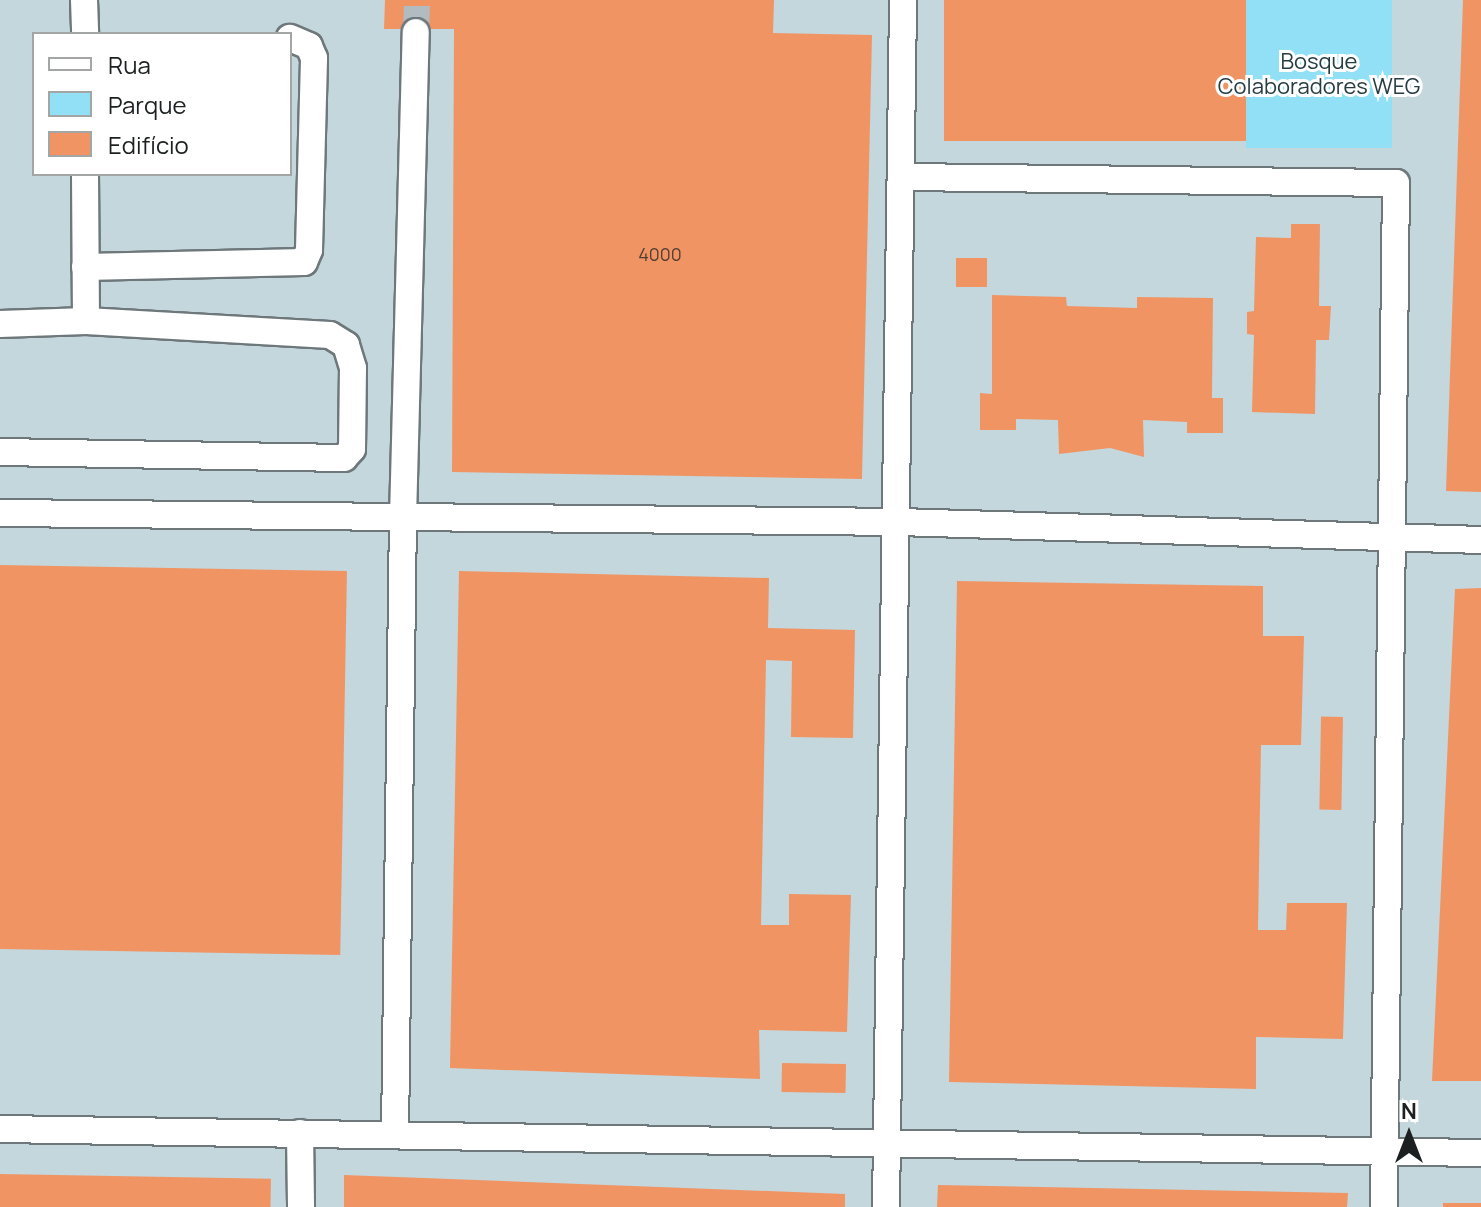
<!DOCTYPE html>
<html>
<head>
<meta charset="utf-8">
<style>
  body { margin:0 }
  #map { position:relative; width:1481px; height:1207px; overflow:hidden; background:#d7e2e6; font-family:Manrope,sans-serif }
  div>[style] { position:absolute }
  .built>* { inset:0; background:#c4d7dc }
  .green>* { inset:0; background:#92e0f5; transform-origin:0 0 }
  .building>* { inset:0; background:#f19464; transform-origin:0 0 }
  .minor-tunnel>* { height:26px; margin-top:-13px; transform-origin:0; background:repeating-linear-gradient(90deg,#b2bbbf 0 26px,transparent 0 39px) }
  .roads { filter:drop-shadow(2px 0 #6e787b) drop-shadow(-2px 0 #6e787b) drop-shadow(0 2px #6e787b) drop-shadow(0 -2px #6e787b) }
  .minor>* { height:26px; margin:-13px; padding:0 13px; transform-origin:13px; border-radius:13px; background:#fff }
  span { translate:-50% -50%; white-space:nowrap; text-align:center; line-height:1.15; -webkit-text-stroke:6px #fff; paint-order:stroke }
  .number-label { font-size:18px; color:#513d32 }
  .number-label span { -webkit-text-stroke-width:0 }
  .park-label { font-size:22px; color:#253c43 }
  .legend { position:absolute; left:32px; top:32px; width:260px; height:144px; box-sizing:border-box; background:#fff; border:2px solid #a4a6a6; margin:0; padding:10px 14px; list-style:none; font-size:24px; color:#1c2021 }
  .legend li { display:flex; align-items:center; gap:16px; height:40px }
  .legend b { width:40px; border:2px solid #a4a6a6 }
  .north { position:absolute; left:1369px; top:1095px; width:80px; height:80px; -webkit-text-stroke:6px #fff; paint-order:stroke; rotate:0deg; font-size:22px; font-weight:700; line-height:32px; text-align:center; color:#1c2021 }
  .north::after { content:''; display:block; margin:auto; width:28px; height:36px; background:#1c2021; clip-path:polygon(50% 0,100% 100%,50% 72%,0 100%) }
</style>
</head>
<body>
<div id="map">
  <div class="built">
    <div style="clip-path:polygon(evenodd,0 0,1481px 0,1481px 1207px,0 1207px,0 0,34px 34px,290px 34px,290px 174px,34px 174px,34px 34px)"></div>
  </div>
  <div class="green">
    <div style="left:1246px;top:0;width:146px;height:148px"></div>
  </div>
  <div class="building">
    <div style="clip-path:polygon(385px 0,774px 0,773px 33px,872px 35px,862px 479px,452px 472px,454px 29px,384px 29px)"></div>
    <div style="left:944px;top:0;width:302px;height:141px"></div>
    <div style="clip-path:polygon(1463px 0,1481px 0,1481px 492px,1446px 491px)"></div>
    <div style="clip-path:polygon(1291px 224px,1320px 224px,1319px 306px,1331px 306px,1329px 340px,1316px 340px,1315px 414px,1252px 412px,1254px 335px,1247px 334px,1247px 312px,1254px 311px,1256px 237px,1291px 238px)"></div>
    <div style="left:956px;top:258px;width:31px;height:29px"></div>
    <div style="clip-path:polygon(992px 295px,1066px 297px,1067px 306px,1137px 308px,1137px 297px,1213px 298px,1212px 398px,1223px 398px,1223px 433px,1187px 433px,1187px 422px,1143px 420px,1144px 457px,1110px 448px,1059px 454px,1058px 420px,1016px 419px,1016px 430px,980px 430px,980px 393px,992px 394px)"></div>
    <div style="left:0;top:565px;width:347px;height:384px;rotate:1deg"></div>
    <div style="clip-path:polygon(459px 571px,769px 578px,768px 628px,855px 630px,853px 738px,791px 737px,792px 661px,766px 660px,761px 925px,789px 925px,789px 894px,851px 895px,847px 1032px,759px 1030px,760px 1079px,450px 1068px)"></div>
    <div style="clip-path:polygon(957px 581px,1263px 586px,1263px 636px,1304px 636px,1301px 745px,1261px 745px,1258px 930px,1286px 930px,1287px 903px,1347px 903px,1343px 1039px,1256px 1037px,1256px 1089px,949px 1082px)"></div>
    <div style="clip-path:polygon(1481px 588px,1481px 1081px,1432px 1081px,1455px 589px)"></div>
    <div style="left:1343px;top:717px;width:93px;height:22px;rotate:91deg"></div>
    <div style="left:782px;top:1063px;width:64px;height:29px;rotate:1deg"></div>
    <div style="left:0;top:1174px;width:271px;height:33px;rotate:1deg"></div>
    <div style="clip-path:polygon(344px 1175px,845px 1194px,845px 1207px,344px 1207px)"></div>
    <div style="clip-path:polygon(938px 1185px,1348px 1193px,1347px 1207px,937px 1207px)"></div>
    <div style="left:1443px;top:1203px;width:38px;height:4px"></div>
  </div>
  <div class="minor-tunnel">
    <div style="left:416px;top:32px;width:32px;rotate:-88deg"></div>
  </div>
  <div class="roads">
    <div class="minor">
      <div style="left:84px;top:0;width:34px;rotate:88deg"></div>
      <div style="left:85px;top:174px;width:147px;rotate:89.6deg"></div>
      <div style="left:903px;top:177px;width:493px;rotate:0.7deg"></div>
      <div style="left:1396px;top:183px;width:1024px;rotate:90.67deg"></div>
      <div style="left:85px;top:267px;width:219px;rotate:-1.3deg"></div>
      <div style="left:304px;top:262px;width:13px;rotate:-67deg"></div>
      <div style="left:309px;top:250px;width:192px;rotate:-88.5deg"></div>
      <div style="left:314px;top:58px;width:13px;rotate:-113deg"></div>
      <div style="left:309px;top:46px;width:21px;rotate:-157deg"></div>
      <div style="left:0;top:324px;width:86px;rotate:-2deg"></div>
      <div style="left:86px;top:321px;width:244px;rotate:3.3deg"></div>
      <div style="left:330px;top:335px;width:19px;rotate:32deg"></div>
      <div style="left:346px;top:345px;width:24px;rotate:73deg"></div>
      <div style="left:353px;top:368px;width:81px;rotate:90.7deg"></div>
      <div style="left:352px;top:449px;width:12px;rotate:132deg"></div>
      <div style="left:344px;top:458px;width:344px;rotate:-179deg"></div>
      <div style="left:0;top:513px;width:899px;rotate:0.57deg"></div>
      <div style="left:899px;top:522px;width:582px;rotate:1.77deg"></div>
      <div style="left:0;top:1129px;width:1481px;rotate:0.93deg"></div>
      <div style="left:300px;top:1133px;width:74px;rotate:89.2deg"></div>
      <div style="left:395px;top:1134px;width:616px;rotate:-89.26deg"></div>
      <div style="left:403px;top:518px;width:486px;rotate:-88.5deg"></div>
      <div style="left:886px;top:1207px;width:1207px;rotate:-89.19deg"></div>
    </div>
  </div>
  <div class="number-label">
    <span style="left:660px;top:254px">4000</span>
  </div>
  <div class="park-label">
    <span style="left:1319px;top:74px">Bosque<br>Colaboradores WEG</span>
  </div>
  <ul class="legend">
  <li><b style="height:10px;background:#fff"></b>Rua</li>
  <li><b style="height:22px;background:#92e0f5"></b>Parque</li>
  <li><b style="height:22px;background:#f19464"></b>Edifício</li>
  </ul>
  <div class="north">N</div>
</div>
</body>
</html>
